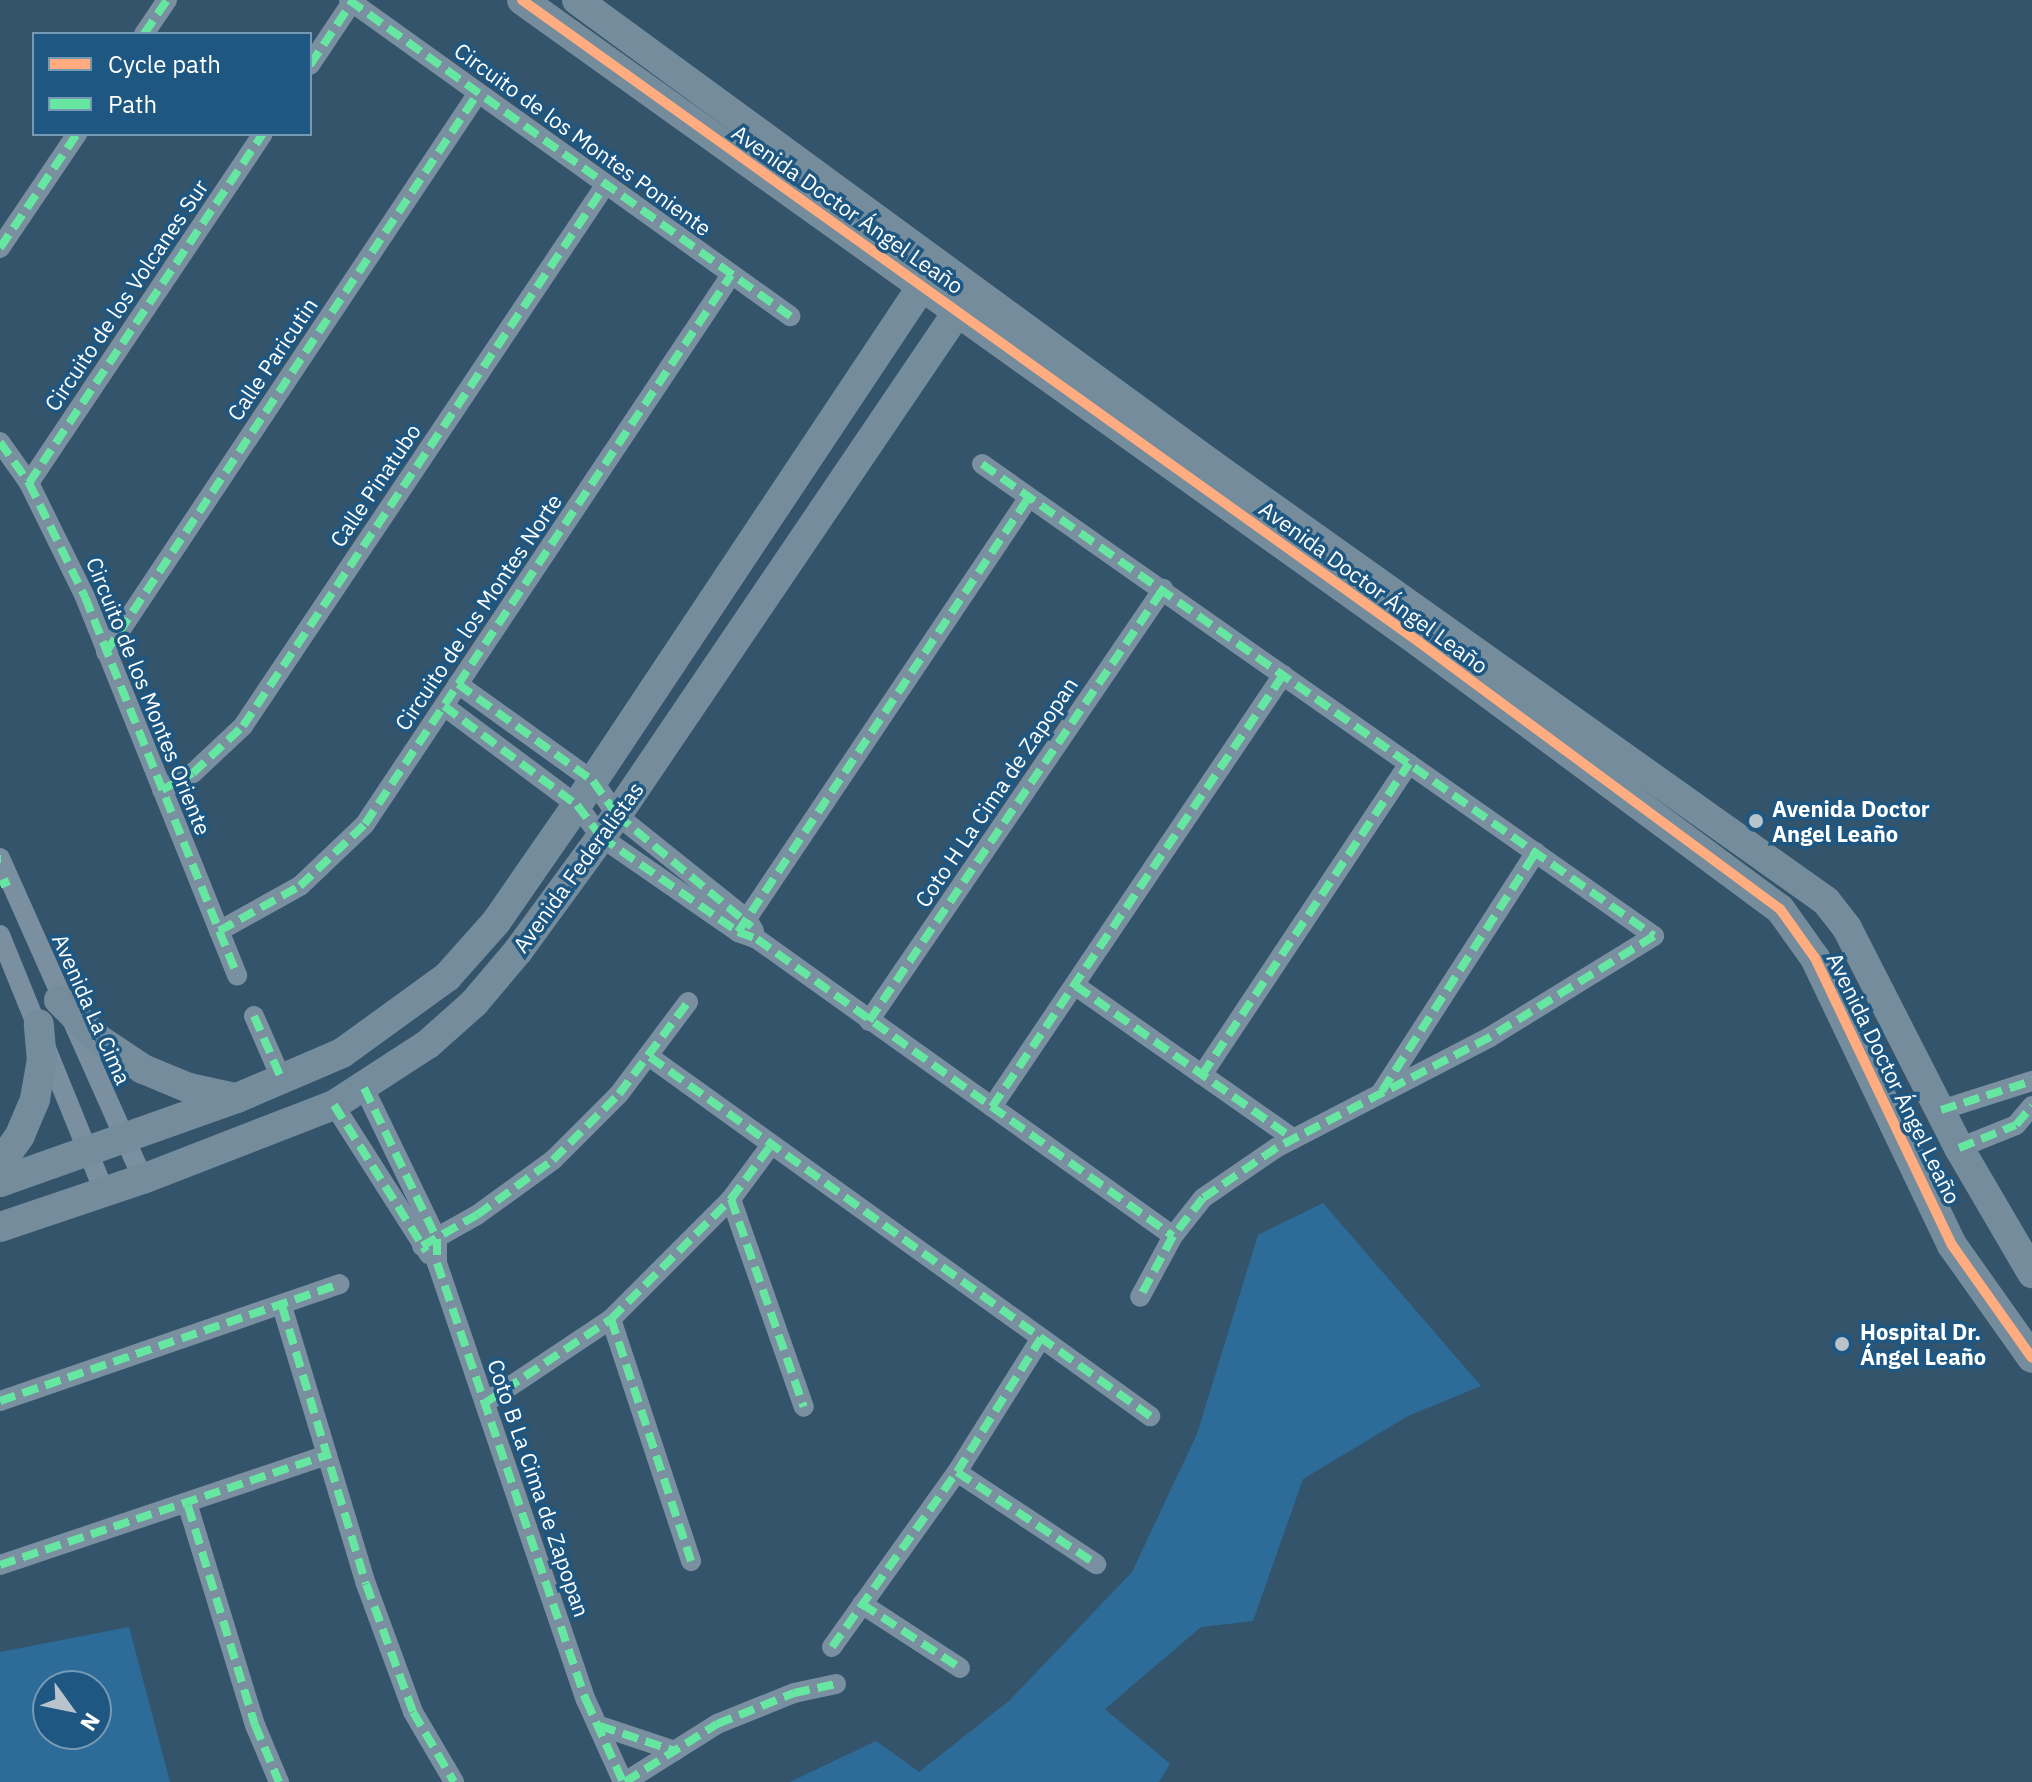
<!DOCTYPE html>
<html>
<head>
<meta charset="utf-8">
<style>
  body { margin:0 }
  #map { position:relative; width:2032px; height:1782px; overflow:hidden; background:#34546b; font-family:"IBM Plex Sans",sans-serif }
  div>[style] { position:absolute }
  .green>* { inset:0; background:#2d6c98 }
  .street>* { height:20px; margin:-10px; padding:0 10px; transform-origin:10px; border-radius:10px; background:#7a90a1 }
  .secondary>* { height:30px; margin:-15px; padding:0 15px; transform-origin:15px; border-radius:15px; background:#758c9d }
  .quiet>* { height:8px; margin-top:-4px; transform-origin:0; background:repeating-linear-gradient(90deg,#66e7a1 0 16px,transparent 0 24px) }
  .cycleway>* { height:10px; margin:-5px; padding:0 5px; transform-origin:5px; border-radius:5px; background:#ffac80 }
  .dots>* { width:22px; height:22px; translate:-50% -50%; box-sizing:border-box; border:4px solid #1d5782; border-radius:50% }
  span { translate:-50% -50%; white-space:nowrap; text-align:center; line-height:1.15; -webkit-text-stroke:7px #1d5782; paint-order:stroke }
  .street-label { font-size:22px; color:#fff }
  .poi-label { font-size:22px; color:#fff; font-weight:700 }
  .left { translate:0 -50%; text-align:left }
  .legend { position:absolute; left:32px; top:32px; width:280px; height:104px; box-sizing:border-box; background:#1d5782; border:2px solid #779ab4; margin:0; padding:10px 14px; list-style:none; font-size:24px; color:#fff }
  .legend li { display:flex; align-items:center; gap:16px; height:40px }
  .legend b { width:40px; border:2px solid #779ab4 }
  .north { position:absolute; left:32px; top:1670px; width:80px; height:80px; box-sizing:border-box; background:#1d5782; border:2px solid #779ab4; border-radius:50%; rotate:123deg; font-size:22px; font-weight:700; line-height:32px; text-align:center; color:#fff }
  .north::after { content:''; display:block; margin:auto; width:28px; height:36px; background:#b8c3cb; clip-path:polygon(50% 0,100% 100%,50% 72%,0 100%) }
</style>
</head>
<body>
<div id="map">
  <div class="green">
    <div style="clip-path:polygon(1323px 1203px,1481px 1386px,1408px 1416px,1303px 1479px,1253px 1621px,1201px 1627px,1105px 1709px,1170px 1764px,1159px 1782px,790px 1782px,876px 1741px,919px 1772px,1010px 1700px,1132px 1572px,1197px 1434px,1258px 1235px)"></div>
    <div style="clip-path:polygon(evenodd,129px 1627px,170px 1782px,0 1782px,0 1652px,129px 1627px,48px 1686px,96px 1686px,96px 1734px,48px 1734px,48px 1686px)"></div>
  </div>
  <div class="street">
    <div style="left:349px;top:0;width:543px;rotate:35.62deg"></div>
    <div style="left:144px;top:34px;width:41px;rotate:-55.9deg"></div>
    <div style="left:310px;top:65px;width:76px;rotate:-56.3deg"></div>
    <div style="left:0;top:248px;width:138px;rotate:-56deg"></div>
    <div style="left:0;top:442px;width:50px;rotate:54.7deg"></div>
    <div style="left:29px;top:483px;width:127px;rotate:63.8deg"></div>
    <div style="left:85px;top:597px;width:408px;rotate:68.1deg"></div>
    <div style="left:982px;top:464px;width:821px;rotate:35.08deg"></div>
    <div style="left:1654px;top:936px;width:193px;rotate:148.4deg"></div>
    <div style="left:1490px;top:1037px;width:241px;rotate:152.6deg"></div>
    <div style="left:1276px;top:1148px;width:88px;rotate:145.6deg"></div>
    <div style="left:1203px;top:1198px;width:48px;rotate:128.3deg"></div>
    <div style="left:1173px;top:1236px;width:69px;rotate:118.4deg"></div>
    <div style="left:29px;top:483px;width:420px;rotate:-56.2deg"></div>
    <div style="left:106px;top:652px;width:671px;rotate:-56.36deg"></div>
    <div style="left:458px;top:684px;width:166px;rotate:35.7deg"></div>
    <div style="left:593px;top:781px;width:42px;rotate:54.8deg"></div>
    <div style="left:617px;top:815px;width:166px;rotate:38.7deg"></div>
    <div style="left:747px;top:919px;width:14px;rotate:60deg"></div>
    <div style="left:444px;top:706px;width:166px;rotate:36.7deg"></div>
    <div style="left:577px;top:805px;width:40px;rotate:53deg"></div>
    <div style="left:601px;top:837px;width:167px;rotate:34.7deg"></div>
    <div style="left:738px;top:932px;width:20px;rotate:20deg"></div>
    <div style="left:757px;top:939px;width:511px;rotate:35.52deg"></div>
    <div style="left:162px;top:790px;width:35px;rotate:-29deg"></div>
    <div style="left:193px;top:773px;width:69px;rotate:-43.2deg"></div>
    <div style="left:243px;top:726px;width:652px;rotate:-56.19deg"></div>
    <div style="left:0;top:858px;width:351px;rotate:66deg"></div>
    <div style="left:219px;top:931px;width:93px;rotate:-29.1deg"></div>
    <div style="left:300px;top:886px;width:90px;rotate:-43.6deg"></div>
    <div style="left:365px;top:824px;width:660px;rotate:-56.31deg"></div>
    <div style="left:738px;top:932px;width:523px;rotate:-56.22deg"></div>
    <div style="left:0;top:935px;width:279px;rotate:67.9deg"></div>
    <div style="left:1076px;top:986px;width:266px;rotate:35.1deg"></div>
    <div style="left:254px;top:1016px;width:70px;rotate:66.4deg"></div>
    <div style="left:869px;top:1021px;width:523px;rotate:-55.76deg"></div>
    <div style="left:650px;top:1057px;width:616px;rotate:35.68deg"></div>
    <div style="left:1202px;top:1075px;width:374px;rotate:-56.4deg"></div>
    <div style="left:364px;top:1088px;width:168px;rotate:64.2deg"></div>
    <div style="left:437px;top:1239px;width:24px;rotate:90deg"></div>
    <div style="left:437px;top:1263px;width:462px;rotate:71.2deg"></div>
    <div style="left:586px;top:1700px;width:90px;rotate:65.7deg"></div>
    <div style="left:1382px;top:1091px;width:284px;rotate:-57.2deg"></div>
    <div style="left:334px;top:1105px;width:177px;rotate:57.5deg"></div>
    <div style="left:992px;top:1107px;width:521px;rotate:-56.04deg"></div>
    <div style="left:1941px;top:1110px;width:96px;rotate:-17.7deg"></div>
    <div style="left:1959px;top:1148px;width:61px;rotate:-22deg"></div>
    <div style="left:2016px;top:1125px;width:25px;rotate:-50deg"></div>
    <div style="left:731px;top:1199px;width:220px;rotate:70.7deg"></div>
    <div style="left:422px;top:1246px;width:63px;rotate:-29.4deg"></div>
    <div style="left:477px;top:1215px;width:94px;rotate:-35.9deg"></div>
    <div style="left:553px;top:1160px;width:93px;rotate:-45deg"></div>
    <div style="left:619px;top:1094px;width:115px;rotate:-53.1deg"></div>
    <div style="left:282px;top:1306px;width:290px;rotate:73.2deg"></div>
    <div style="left:366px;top:1584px;width:136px;rotate:69.8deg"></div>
    <div style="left:413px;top:1712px;width:81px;rotate:59.6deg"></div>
    <div style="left:611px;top:1319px;width:255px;rotate:71.7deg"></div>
    <div style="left:0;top:1401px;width:359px;rotate:-19deg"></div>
    <div style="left:485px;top:1403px;width:151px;rotate:-33.7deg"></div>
    <div style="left:611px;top:1319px;width:170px;rotate:-45deg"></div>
    <div style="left:731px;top:1199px;width:67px;rotate:-53.5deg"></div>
    <div style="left:957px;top:1472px;width:167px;rotate:33.5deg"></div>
    <div style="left:188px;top:1506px;width:229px;rotate:73deg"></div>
    <div style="left:255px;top:1725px;width:62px;rotate:67.2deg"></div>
    <div style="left:0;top:1565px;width:345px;rotate:-18.6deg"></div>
    <div style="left:862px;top:1604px;width:117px;rotate:33.1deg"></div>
    <div style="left:832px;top:1647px;width:215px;rotate:-54.5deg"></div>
    <div style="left:957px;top:1472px;width:158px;rotate:-57.9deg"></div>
    <div style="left:600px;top:1726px;width:79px;rotate:18.4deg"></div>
    <div style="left:625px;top:1782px;width:109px;rotate:-32.2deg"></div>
    <div style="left:717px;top:1724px;width:83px;rotate:-21.9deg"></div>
    <div style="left:794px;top:1693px;width:43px;rotate:-12.1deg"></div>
  </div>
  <div class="secondary">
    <div style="left:522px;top:0;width:1103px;rotate:35.59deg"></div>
    <div style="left:1419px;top:642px;width:449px;rotate:36.5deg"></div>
    <div style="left:1780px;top:909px;width:60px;rotate:54.5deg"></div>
    <div style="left:1815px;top:958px;width:318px;rotate:64.5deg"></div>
    <div style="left:1952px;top:1245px;width:138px;rotate:54.7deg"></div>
    <div style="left:577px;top:0;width:786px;rotate:36.2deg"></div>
    <div style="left:1211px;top:464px;width:754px;rotate:35.4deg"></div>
    <div style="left:1826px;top:901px;width:34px;rotate:52deg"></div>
    <div style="left:1847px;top:928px;width:247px;rotate:63deg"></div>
    <div style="left:1959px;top:1148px;width:145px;rotate:59.7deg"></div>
    <div style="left:59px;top:1000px;width:55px;rotate:45deg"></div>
    <div style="left:98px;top:1039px;width:54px;rotate:33.7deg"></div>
    <div style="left:143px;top:1069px;width:50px;rotate:22.4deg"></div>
    <div style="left:189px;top:1088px;width:47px;rotate:12.3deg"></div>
    <div style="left:0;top:1164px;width:35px;rotate:-55deg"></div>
    <div style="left:20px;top:1135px;width:39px;rotate:-67deg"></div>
    <div style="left:35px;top:1099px;width:39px;rotate:-80deg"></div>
    <div style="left:42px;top:1061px;width:37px;rotate:-95deg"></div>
    <div style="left:0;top:1182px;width:251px;rotate:-19.5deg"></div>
    <div style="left:237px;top:1098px;width:114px;rotate:-23.2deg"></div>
    <div style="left:342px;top:1053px;width:130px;rotate:-35.9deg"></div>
    <div style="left:447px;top:977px;width:74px;rotate:-48.3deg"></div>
    <div style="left:496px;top:922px;width:142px;rotate:-55.3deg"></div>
    <div style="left:577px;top:805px;width:641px;rotate:-56.38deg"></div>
    <div style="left:0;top:1227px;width:151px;rotate:-18.6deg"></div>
    <div style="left:143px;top:1179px;width:205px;rotate:-21.2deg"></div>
    <div style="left:334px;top:1105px;width:112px;rotate:-33deg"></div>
    <div style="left:428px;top:1044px;width:62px;rotate:-41.7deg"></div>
    <div style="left:474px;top:1003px;width:68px;rotate:-49.8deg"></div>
    <div style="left:518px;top:951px;width:168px;rotate:-53.9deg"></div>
    <div style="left:617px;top:815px;width:628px;rotate:-55.91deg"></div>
  </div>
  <div class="quiet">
    <div style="left:349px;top:0;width:543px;rotate:35.62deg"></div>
    <div style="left:144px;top:34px;width:41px;rotate:-55.9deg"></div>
    <div style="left:310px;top:65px;width:76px;rotate:-56.3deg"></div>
    <div style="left:0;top:248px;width:138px;rotate:-56deg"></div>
    <div style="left:0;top:442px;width:50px;rotate:54.7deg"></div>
    <div style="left:29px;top:483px;width:127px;rotate:63.8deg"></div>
    <div style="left:85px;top:597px;width:408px;rotate:68.1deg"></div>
    <div style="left:982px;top:464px;width:821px;rotate:35.08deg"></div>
    <div style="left:1654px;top:936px;width:193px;rotate:148.4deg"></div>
    <div style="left:1490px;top:1037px;width:241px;rotate:152.6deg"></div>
    <div style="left:1276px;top:1148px;width:88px;rotate:145.6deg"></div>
    <div style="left:1203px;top:1198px;width:48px;rotate:128.3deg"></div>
    <div style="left:1173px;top:1236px;width:69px;rotate:118.4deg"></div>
    <div style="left:29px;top:483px;width:420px;rotate:-56.2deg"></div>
    <div style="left:106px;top:652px;width:671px;rotate:-56.36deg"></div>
    <div style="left:458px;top:684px;width:166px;rotate:35.7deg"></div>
    <div style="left:593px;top:781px;width:42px;rotate:54.8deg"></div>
    <div style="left:617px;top:815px;width:175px;rotate:39.7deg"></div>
    <div style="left:444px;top:706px;width:166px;rotate:36.7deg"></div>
    <div style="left:577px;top:805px;width:40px;rotate:53deg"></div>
    <div style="left:601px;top:837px;width:167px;rotate:34.7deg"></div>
    <div style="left:738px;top:932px;width:20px;rotate:20deg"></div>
    <div style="left:757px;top:939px;width:511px;rotate:35.52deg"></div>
    <div style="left:162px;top:790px;width:35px;rotate:-29deg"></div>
    <div style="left:193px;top:773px;width:69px;rotate:-43.2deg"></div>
    <div style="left:243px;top:726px;width:652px;rotate:-56.19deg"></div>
    <div style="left:0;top:859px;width:1px"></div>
    <div style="left:0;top:885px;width:10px;rotate:-24deg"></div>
    <div style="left:219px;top:931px;width:93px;rotate:-29.1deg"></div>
    <div style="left:300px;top:886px;width:90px;rotate:-43.6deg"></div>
    <div style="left:365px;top:824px;width:660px;rotate:-56.31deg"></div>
    <div style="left:738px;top:932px;width:523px;rotate:-56.22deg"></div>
    <div style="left:1076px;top:986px;width:266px;rotate:35.1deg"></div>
    <div style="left:254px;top:1016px;width:70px;rotate:66.4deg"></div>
    <div style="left:869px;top:1021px;width:523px;rotate:-55.76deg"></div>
    <div style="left:650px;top:1057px;width:616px;rotate:35.68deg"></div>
    <div style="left:1202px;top:1075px;width:374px;rotate:-56.4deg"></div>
    <div style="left:364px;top:1088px;width:168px;rotate:64.2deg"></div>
    <div style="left:437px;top:1239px;width:24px;rotate:90deg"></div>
    <div style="left:437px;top:1263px;width:462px;rotate:71.2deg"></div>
    <div style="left:586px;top:1700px;width:90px;rotate:65.7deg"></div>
    <div style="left:1382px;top:1091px;width:284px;rotate:-57.2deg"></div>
    <div style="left:334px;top:1105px;width:173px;rotate:57.8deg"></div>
    <div style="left:992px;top:1107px;width:521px;rotate:-56.04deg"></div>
    <div style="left:1941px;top:1110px;width:96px;rotate:-17.7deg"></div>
    <div style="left:1959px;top:1148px;width:61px;rotate:-22deg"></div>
    <div style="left:2016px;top:1125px;width:25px;rotate:-50deg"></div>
    <div style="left:731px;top:1199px;width:220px;rotate:70.7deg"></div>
    <div style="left:422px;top:1246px;width:63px;rotate:-29.4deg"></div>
    <div style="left:477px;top:1215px;width:94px;rotate:-35.9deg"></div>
    <div style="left:553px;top:1160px;width:93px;rotate:-45deg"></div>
    <div style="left:619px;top:1094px;width:115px;rotate:-53.1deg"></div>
    <div style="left:282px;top:1306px;width:290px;rotate:73.2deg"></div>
    <div style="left:366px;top:1584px;width:136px;rotate:69.8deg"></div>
    <div style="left:413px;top:1712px;width:81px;rotate:59.6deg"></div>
    <div style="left:611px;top:1319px;width:255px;rotate:71.7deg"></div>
    <div style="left:0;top:1401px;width:359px;rotate:-19deg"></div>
    <div style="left:485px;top:1403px;width:151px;rotate:-33.7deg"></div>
    <div style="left:611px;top:1319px;width:170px;rotate:-45deg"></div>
    <div style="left:731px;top:1199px;width:67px;rotate:-53.5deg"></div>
    <div style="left:957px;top:1472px;width:167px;rotate:33.5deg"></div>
    <div style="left:188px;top:1506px;width:229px;rotate:73deg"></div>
    <div style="left:255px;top:1725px;width:62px;rotate:67.2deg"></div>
    <div style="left:0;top:1565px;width:345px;rotate:-18.6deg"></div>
    <div style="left:862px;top:1604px;width:117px;rotate:33.1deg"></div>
    <div style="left:832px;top:1647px;width:215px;rotate:-54.5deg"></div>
    <div style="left:957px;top:1472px;width:158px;rotate:-57.9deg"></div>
    <div style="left:600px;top:1726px;width:79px;rotate:18.4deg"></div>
    <div style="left:625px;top:1782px;width:109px;rotate:-32.2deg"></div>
    <div style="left:717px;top:1724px;width:83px;rotate:-21.9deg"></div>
    <div style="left:794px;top:1693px;width:43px;rotate:-12.1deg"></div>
  </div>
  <div class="cycleway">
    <div style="left:522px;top:0;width:1103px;rotate:35.59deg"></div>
    <div style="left:1419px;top:642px;width:449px;rotate:36.5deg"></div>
    <div style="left:1780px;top:909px;width:60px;rotate:54.5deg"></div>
    <div style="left:1815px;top:958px;width:318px;rotate:64.5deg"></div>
    <div style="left:1952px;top:1245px;width:138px;rotate:54.7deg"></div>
  </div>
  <div class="dots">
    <div style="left:1756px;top:821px;background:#b8c3cb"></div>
    <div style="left:1842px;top:1344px;background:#b8c3cb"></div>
  </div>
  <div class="street-label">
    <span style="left:583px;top:139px;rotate:36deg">Circuito de los Montes Poniente</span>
    <span style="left:848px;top:209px;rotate:35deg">Avenida Doctor Ángel Leaño</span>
    <span style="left:126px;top:295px;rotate:-56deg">Circuito de los Volcanes Sur</span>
    <span style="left:272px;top:359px;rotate:-56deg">Calle Paricutin</span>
    <span style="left:375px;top:485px;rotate:-56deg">Calle Pinatubo</span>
    <span style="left:1374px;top:587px;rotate:36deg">Avenida Doctor Ángel Leaño</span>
    <span style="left:478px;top:612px;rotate:-56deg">Circuito de los Montes Norte</span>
    <span style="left:149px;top:696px;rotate:68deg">Circuito de los Montes Oriente</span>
    <span style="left:996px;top:792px;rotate:-56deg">Coto H La Cima de Zapopan</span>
    <span style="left:578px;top:867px;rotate:-54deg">Avenida Federalistas</span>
    <span style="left:92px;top:1009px;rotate:66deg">Avenida La Cima</span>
    <span style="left:1894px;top:1078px;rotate:64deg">Avenida Doctor Ángel Leaño</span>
    <span style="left:539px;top:1488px;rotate:71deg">Coto B La Cima de Zapopan</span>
  </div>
  <div class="poi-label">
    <span class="left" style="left:1772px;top:821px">Avenida Doctor<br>Angel Leaño</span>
    <span class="left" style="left:1860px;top:1344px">Hospital Dr.<br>Ángel Leaño</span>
  </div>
  <ul class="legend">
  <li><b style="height:10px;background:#ffac80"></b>Cycle path</li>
  <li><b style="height:10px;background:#66e7a1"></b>Path</li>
  </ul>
  <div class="north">N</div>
</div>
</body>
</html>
